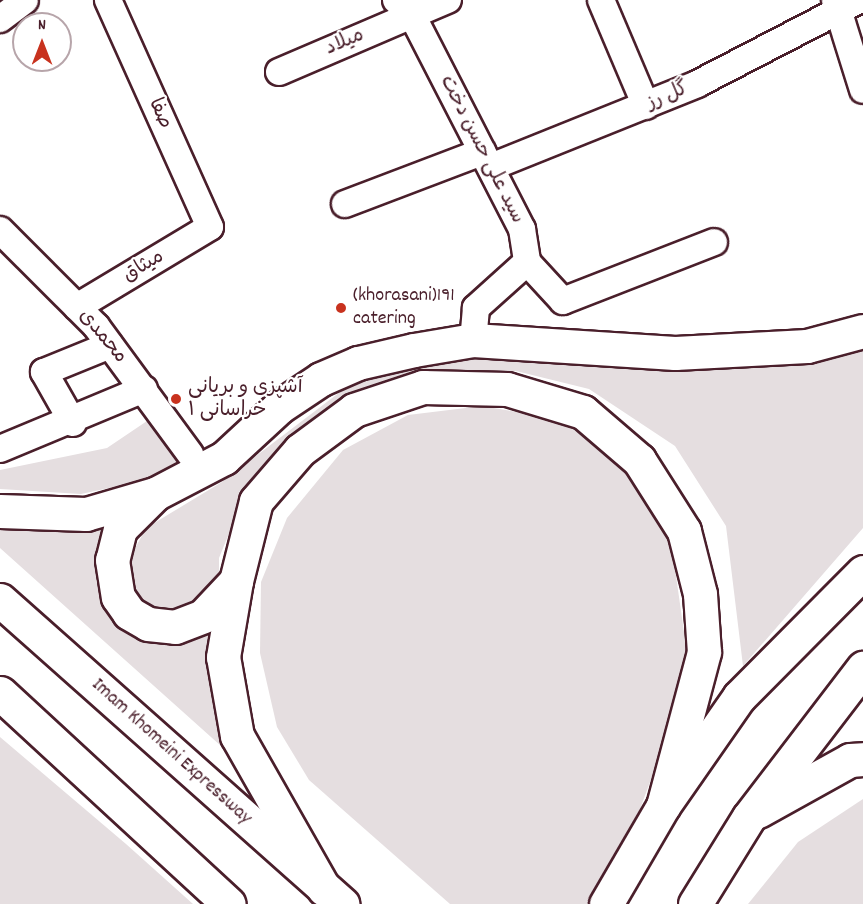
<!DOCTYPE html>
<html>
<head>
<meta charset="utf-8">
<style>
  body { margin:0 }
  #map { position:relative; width:863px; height:904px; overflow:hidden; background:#fff; font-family:Dekko,"Playpen Sans Arabic",sans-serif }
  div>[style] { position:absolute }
  .green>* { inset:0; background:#e5dee0 }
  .roads { filter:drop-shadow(2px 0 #4a1f2b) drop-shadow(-2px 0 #4a1f2b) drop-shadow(0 2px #4a1f2b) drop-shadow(0 -2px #4a1f2b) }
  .minor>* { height:26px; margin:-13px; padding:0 13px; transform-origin:13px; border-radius:13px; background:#fff }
  .trunk>* { height:33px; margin:-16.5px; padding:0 16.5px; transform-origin:16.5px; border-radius:16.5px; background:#fff }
  .dots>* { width:16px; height:16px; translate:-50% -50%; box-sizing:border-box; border:3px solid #fff; border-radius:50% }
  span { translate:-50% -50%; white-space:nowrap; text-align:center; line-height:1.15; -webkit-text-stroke:4.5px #fff; paint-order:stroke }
  .street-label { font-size:20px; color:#4a1f2b }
  .poi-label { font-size:20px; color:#4a1f2b }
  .left { translate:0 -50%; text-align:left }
  .north { position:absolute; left:12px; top:12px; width:60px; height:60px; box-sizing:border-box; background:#fff; border:2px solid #b7a5aa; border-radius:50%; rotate:0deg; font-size:16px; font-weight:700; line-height:24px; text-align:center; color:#4a1f2b }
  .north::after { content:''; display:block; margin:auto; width:21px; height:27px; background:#c8321e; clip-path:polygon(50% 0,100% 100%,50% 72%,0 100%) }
</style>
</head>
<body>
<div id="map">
  <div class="green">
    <div style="clip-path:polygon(863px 344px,863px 528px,743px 666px,726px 526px,675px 446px,589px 389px,516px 371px,416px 374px,246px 492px,219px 558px,219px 579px,182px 610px,156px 614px,141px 601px,129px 576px,132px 554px,146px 528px,222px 482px,344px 389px,427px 356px,493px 352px,551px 362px,609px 360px)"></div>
    <div style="clip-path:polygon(482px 406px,557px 419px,617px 459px,663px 521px,672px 548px,690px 674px,640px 809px,588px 904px,450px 904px,309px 780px,277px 727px,260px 653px,261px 582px,287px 518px,343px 450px,408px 415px)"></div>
    <div style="clip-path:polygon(147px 421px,186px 462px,156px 478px,81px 494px,0 489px,0 470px,107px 448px)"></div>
    <div style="clip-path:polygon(0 522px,67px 531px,103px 527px,96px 581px,122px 630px,142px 641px,195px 638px,219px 623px,240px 763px,0 548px)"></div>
    <div style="clip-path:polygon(0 737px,126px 844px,193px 904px,0 904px)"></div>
    <div style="clip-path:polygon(863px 799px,863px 904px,748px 904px,798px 842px)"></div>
  </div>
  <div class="roads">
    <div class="minor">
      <div style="left:396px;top:0;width:22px;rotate:43deg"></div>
      <div style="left:412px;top:15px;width:39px;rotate:-23deg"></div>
      <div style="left:601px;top:0;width:115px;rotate:67deg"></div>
      <div style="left:835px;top:0;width:94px;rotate:72.7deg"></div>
      <div style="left:0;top:19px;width:31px;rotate:-37deg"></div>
      <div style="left:279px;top:72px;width:145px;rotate:-23.2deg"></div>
      <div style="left:412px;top:15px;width:241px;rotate:62.8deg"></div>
      <div style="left:522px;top:229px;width:33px;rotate:81deg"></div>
      <div style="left:527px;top:262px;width:69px;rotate:138deg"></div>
      <div style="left:476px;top:308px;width:32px;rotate:95deg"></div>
      <div style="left:491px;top:167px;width:222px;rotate:-21.9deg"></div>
      <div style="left:697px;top:84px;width:182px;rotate:-27.4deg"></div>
      <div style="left:345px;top:204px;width:147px;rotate:-20.8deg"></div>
      <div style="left:0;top:230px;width:136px;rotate:45deg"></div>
      <div style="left:96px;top:326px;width:159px;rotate:53.7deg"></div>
      <div style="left:527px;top:262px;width:53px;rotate:47.3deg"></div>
      <div style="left:563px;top:301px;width:162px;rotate:-21.3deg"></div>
      <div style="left:77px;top:307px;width:155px;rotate:-31deg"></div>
      <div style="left:210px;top:227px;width:249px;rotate:-114.2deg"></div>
      <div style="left:73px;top:423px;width:59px;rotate:-119.6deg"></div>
      <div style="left:44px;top:372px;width:71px;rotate:-22.2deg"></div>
      <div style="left:0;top:449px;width:156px;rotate:-22.6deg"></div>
    </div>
    <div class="trunk">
      <div style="left:154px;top:495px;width:48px;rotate:135deg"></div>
      <div style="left:120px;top:529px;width:32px;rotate:104deg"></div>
      <div style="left:112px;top:560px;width:37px;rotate:81deg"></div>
      <div style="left:118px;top:597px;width:19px;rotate:55deg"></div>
      <div style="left:129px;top:613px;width:22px;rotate:30deg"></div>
      <div style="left:148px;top:624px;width:27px;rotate:6deg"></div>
      <div style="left:175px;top:627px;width:30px;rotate:-21deg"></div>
      <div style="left:203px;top:616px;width:48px;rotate:-46.7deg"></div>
      <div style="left:0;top:511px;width:86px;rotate:2deg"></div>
      <div style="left:86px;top:514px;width:72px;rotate:-16.2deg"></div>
      <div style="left:155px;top:494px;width:78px;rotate:-27.6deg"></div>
      <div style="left:224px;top:458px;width:75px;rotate:-42.8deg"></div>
      <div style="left:279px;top:407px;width:50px;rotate:-33.7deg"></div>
      <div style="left:321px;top:379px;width:40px;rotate:-23.4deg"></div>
      <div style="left:358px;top:363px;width:57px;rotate:-13.1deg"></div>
      <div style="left:414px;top:350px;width:60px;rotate:-9.6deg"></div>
      <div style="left:473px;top:340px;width:202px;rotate:3.7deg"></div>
      <div style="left:675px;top:353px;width:132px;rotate:-3deg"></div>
      <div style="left:807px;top:346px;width:58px;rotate:-15deg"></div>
      <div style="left:0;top:600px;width:458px;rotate:41.6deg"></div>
      <div style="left:0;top:693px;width:311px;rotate:42.7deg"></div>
      <div style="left:758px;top:811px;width:105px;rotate:-29deg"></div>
      <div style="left:850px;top:760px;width:13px;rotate:-4deg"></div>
      <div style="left:324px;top:889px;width:176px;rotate:-119.6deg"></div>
      <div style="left:237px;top:736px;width:80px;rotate:-100deg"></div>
      <div style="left:223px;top:657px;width:77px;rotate:-80.3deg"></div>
      <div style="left:236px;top:581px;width:82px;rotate:-76deg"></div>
      <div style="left:256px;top:501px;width:67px;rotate:-49.2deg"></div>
      <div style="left:300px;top:450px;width:67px;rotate:-36.5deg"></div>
      <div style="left:354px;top:410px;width:73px;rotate:-18.4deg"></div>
      <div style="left:423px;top:387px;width:84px;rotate:1.4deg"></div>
      <div style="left:507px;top:389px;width:79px;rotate:16.8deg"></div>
      <div style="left:583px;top:412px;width:74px;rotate:40.6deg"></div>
      <div style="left:639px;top:460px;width:84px;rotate:57.6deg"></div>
      <div style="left:684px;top:531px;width:65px;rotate:75.7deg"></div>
      <div style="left:700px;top:594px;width:58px;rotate:86.1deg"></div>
      <div style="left:704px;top:652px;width:159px;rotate:104.9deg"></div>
      <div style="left:606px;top:904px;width:113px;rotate:-59.8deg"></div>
      <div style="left:663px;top:806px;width:133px;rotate:-55.1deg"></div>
      <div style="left:739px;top:697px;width:176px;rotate:-45.2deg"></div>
      <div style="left:695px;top:904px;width:102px;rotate:-58.2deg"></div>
      <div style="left:749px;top:817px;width:188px;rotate:-52.6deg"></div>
    </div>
  </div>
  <div class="dots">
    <div style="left:341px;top:308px;background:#c8321e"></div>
    <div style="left:176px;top:399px;background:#c8321e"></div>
  </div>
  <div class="street-label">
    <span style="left:345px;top:43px;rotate:-23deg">میلاد</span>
    <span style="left:668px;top:97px;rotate:-23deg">گل رز</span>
    <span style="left:159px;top:114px;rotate:66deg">صفا</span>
    <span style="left:481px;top:150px;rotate:63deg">سید علی حسن دخت</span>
    <span style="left:144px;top:267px;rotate:-31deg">میثاق</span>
    <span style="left:102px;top:337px;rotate:50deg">محمدی</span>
    <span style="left:171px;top:752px;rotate:42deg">Imam Khomeini Expressway</span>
  </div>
  <div class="poi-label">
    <span class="left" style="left:353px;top:308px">(khorasani)191<br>catering</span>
    <span class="left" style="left:188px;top:400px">آشپزی و بریانی<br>خراسانی ۱</span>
  </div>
  <div class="north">N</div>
</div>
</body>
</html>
